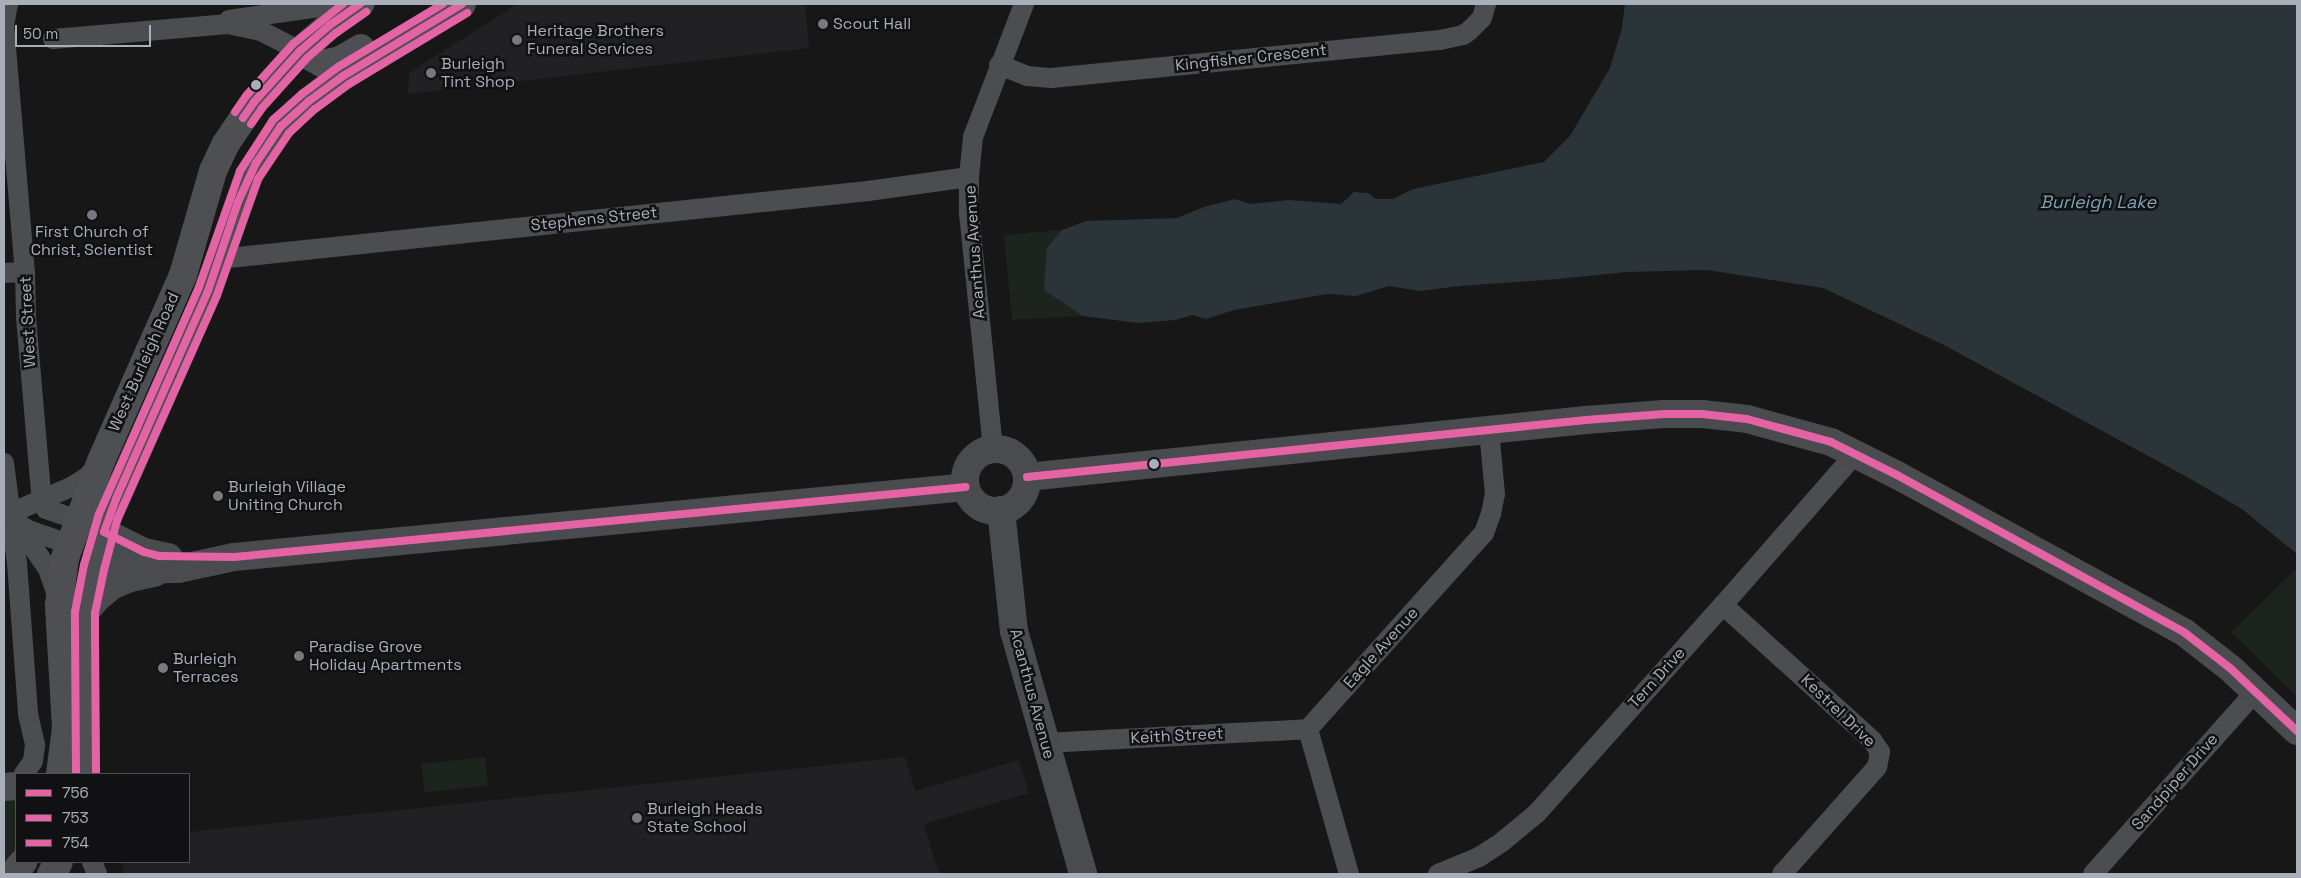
<!DOCTYPE html>
<html>
<head>
<meta charset="utf-8">
<style>
  body { margin:0 }
  #map { position:relative; width:2301px; height:878px; overflow:hidden; background:#171717; font-family:"Space Grotesk",sans-serif }
  div>[style] { position:absolute }
  .built>* { inset:0; background:#212123 }
  .green>* { inset:0; background:#1d241d; transform-origin:0 0 }
  .water>* { inset:0; background:#2a3439 }
  .street>* { height:20px; margin:-10px; padding:0 10px; transform-origin:10px; border-radius:10px; background:#4b4d50 }
  .secondary>* { height:28px; margin:-14px; padding:0 14px; transform-origin:14px; border-radius:14px; background:#4a4b4e }
  .secondary>.ring { margin:-14px; padding:0; box-sizing:content-box; background:none; border:28px solid #4a4b4e; border-radius:50% }
  .primary>* { height:28px; margin:-14px; padding:0 14px; transform-origin:14px; border-radius:14px; background:#4d4f52 }
  .bus-1>* { height:8px; margin:-4px; padding:0 4px; transform-origin:4px; border-radius:4px; background:#e463a4 }
  .bus-2>* { height:8px; margin:-4px; padding:0 4px; transform-origin:4px; border-radius:4px; background:#e463a4 }
  .bus-3>* { height:8px; margin:-4px; padding:0 4px; transform-origin:4px; border-radius:4px; background:#e463a4 }
  .dots>* { width:14px; height:14px; translate:-50% -50%; box-sizing:border-box; border:2px solid #111113; border-radius:50% }
  span { translate:-50% -50%; white-space:nowrap; text-align:center; line-height:1.15; -webkit-text-stroke:5px #111113; paint-order:stroke }
  .poi-label { font-size:16px; color:#a8afb8 }
  .left { translate:0 -50%; text-align:left }
  .street-label { font-size:16px; color:#a8afb8 }
  .water-label { font-size:18px; color:#7ea1b3; font-style:italic }
  .frame { position:absolute; inset:0; border:5px solid #a8afb8; pointer-events:none }
  .legend { position:absolute; left:15px; top:773px; width:175px; height:90px; box-sizing:border-box; background:#111113; border:1px solid #4d5055; margin:0; padding:6px 9px; list-style:none; font-size:15px; color:#a8afb8 }
  .legend li { display:flex; align-items:center; gap:10px; height:25px }
  .legend b { width:25px; border:1px solid #4d5055 }
  .scale { position:absolute; left:15px; top:25px; width:136px; height:22px; box-sizing:border-box; border:2px solid #a8afb8; border-top:0; padding-left:6px; font-size:15px; line-height:18px; white-space:nowrap; color:#a8afb8; -webkit-text-stroke:4px #111113; paint-order:stroke }
</style>
</head>
<body>
<div id="map">
  <div class="built">
    <div style="clip-path:polygon(517px 4px,805px 4px,809px 48px,408px 94px,409px 73px)"></div>
    <div style="clip-path:polygon(905px 757px,915px 791px,1019px 760px,1029px 793px,924px 824px,939px 874px,124px 874px,122px 862px,189px 862px,189px 832px)"></div>
  </div>
  <div class="green">
    <div style="clip-path:polygon(1062px 230px,1047px 249px,1068px 304px,1083px 316px,1012px 320px,1004px 235px)"></div>
    <div style="clip-path:polygon(2297px 568px,2297px 697px,2231px 632px)"></div>
    <div style="left:485px;top:757px;width:29px;height:64px;rotate:84deg"></div>
    <div style="clip-path:polygon(16px 793px,16px 850px,4px 866px,4px 794px)"></div>
  </div>
  <div class="water">
    <div style="clip-path:polygon(1625px 4px,2297px 4px,2297px 554px,2242px 509px,2187px 477px,1944px 345px,1823px 288px,1707px 270px,1627px 272px,1558px 279px,1460px 286px,1420px 291px,1389px 286px,1356px 296px,1327px 294px,1234px 310px,1206px 319px,1193px 315px,1175px 320px,1138px 323px,1083px 316px,1044px 290px,1047px 248px,1062px 230px,1086px 221px,1177px 218px,1204px 207px,1235px 199px,1250px 204px,1289px 200px,1341px 204px,1354px 192px,1368px 193px,1376px 199px,1393px 199px,1413px 189px,1544px 162px,1570px 136px,1610px 68px,1622px 28px)"></div>
  </div>
  <div class="street">
    <div style="left:229px;top:20px;width:114px;rotate:-8.1deg"></div>
    <div style="left:4px;top:24px;width:249px;rotate:85.2deg"></div>
    <div style="left:25px;top:272px;width:45px;rotate:88.7deg"></div>
    <div style="left:26px;top:317px;width:186px;rotate:85.1deg"></div>
    <div style="left:42px;top:502px;width:8px;rotate:60deg"></div>
    <div style="left:46px;top:509px;width:34px;rotate:19deg"></div>
    <div style="left:4px;top:25px;width:21px;rotate:-79deg"></div>
    <div style="left:53px;top:39px;width:176px;rotate:-4.9deg"></div>
    <div style="left:228px;top:24px;width:34px;rotate:12deg"></div>
    <div style="left:261px;top:31px;width:44px;rotate:27.1deg"></div>
    <div style="left:999px;top:65px;width:30px;rotate:21deg"></div>
    <div style="left:1027px;top:76px;width:24px;rotate:5deg"></div>
    <div style="left:1051px;top:78px;width:391px;rotate:-5.6deg"></div>
    <div style="left:1440px;top:40px;width:24px;rotate:-12deg"></div>
    <div style="left:1463px;top:35px;width:7px;rotate:-34deg"></div>
    <div style="left:1469px;top:31px;width:18px;rotate:-45deg"></div>
    <div style="left:1482px;top:18px;width:15px;rotate:-74deg"></div>
    <div style="left:219px;top:259px;width:653px;rotate:-5.98deg"></div>
    <div style="left:868px;top:191px;width:102px;rotate:-7.9deg"></div>
    <div style="left:4px;top:273px;width:21px;rotate:-3deg"></div>
    <div style="left:993px;top:449px;width:236px;rotate:-95.8deg"></div>
    <div style="left:969px;top:214px;width:37px;rotate:-90deg"></div>
    <div style="left:969px;top:177px;width:40px;rotate:-84.3deg"></div>
    <div style="left:973px;top:137px;width:142px;rotate:-69deg"></div>
    <div style="left:4px;top:463px;width:101px;rotate:82.6deg"></div>
    <div style="left:17px;top:563px;width:151px;rotate:85.8deg"></div>
    <div style="left:28px;top:714px;width:32px;rotate:77deg"></div>
    <div style="left:35px;top:745px;width:16px;rotate:97deg"></div>
    <div style="left:33px;top:761px;width:16px;rotate:125deg"></div>
    <div style="left:4px;top:516px;width:73px;rotate:-23.4deg"></div>
    <div style="left:71px;top:487px;width:19px;rotate:-32deg"></div>
    <div style="left:87px;top:477px;width:16px;rotate:-47deg"></div>
    <div style="left:14px;top:520px;width:60px;rotate:55.2deg"></div>
    <div style="left:48px;top:569px;width:31px;rotate:71deg"></div>
    <div style="left:17px;top:523px;width:13px;rotate:32deg"></div>
    <div style="left:28px;top:530px;width:43px;rotate:18.9deg"></div>
    <div style="left:1723px;top:605px;width:201px;rotate:42.2deg"></div>
    <div style="left:1872px;top:740px;width:14px;rotate:56deg"></div>
    <div style="left:1880px;top:752px;width:15px;rotate:101deg"></div>
    <div style="left:1877px;top:767px;width:143px;rotate:131.6deg"></div>
    <div style="left:1045px;top:743px;width:263px;rotate:-3deg"></div>
    <div style="left:92px;top:862px;width:13px;rotate:67deg"></div>
    <div style="left:1349px;top:874px;width:151px;rotate:-105.8deg"></div>
    <div style="left:1308px;top:729px;width:263px;rotate:-48.1deg"></div>
    <div style="left:1484px;top:533px;width:20px;rotate:-70deg"></div>
    <div style="left:1491px;top:514px;width:20px;rotate:-79deg"></div>
    <div style="left:1495px;top:494px;width:64px;rotate:-95.4deg"></div>
    <div style="left:1438px;top:874px;width:44px;rotate:-22.5deg"></div>
    <div style="left:1479px;top:857px;width:27px;rotate:-33deg"></div>
    <div style="left:1502px;top:842px;width:45px;rotate:-39.6deg"></div>
    <div style="left:1537px;top:813px;width:279px;rotate:-48.2deg"></div>
    <div style="left:1723px;top:605px;width:201px;rotate:-48.8deg"></div>
    <div style="left:2093px;top:874px;width:245px;rotate:-48.3deg"></div>
  </div>
  <div class="secondary">
    <div class="ring" style="left:965px;top:449px;width:34px;height:34px"></div>
    <div style="left:1027px;top:477px;width:562px;rotate:-5.82deg"></div>
    <div style="left:1586px;top:420px;width:78px;rotate:-4.4deg"></div>
    <div style="left:1664px;top:414px;width:38px"></div>
    <div style="left:1702px;top:414px;width:45px;rotate:6.3deg"></div>
    <div style="left:1747px;top:419px;width:87px;rotate:15.3deg"></div>
    <div style="left:1831px;top:442px;width:74px;rotate:26.6deg"></div>
    <div style="left:1897px;top:475px;width:328px;rotate:28.7deg"></div>
    <div style="left:2185px;top:633px;width:57px;rotate:37.9deg"></div>
    <div style="left:2230px;top:668px;width:92px;rotate:43.2deg"></div>
    <div style="left:1001px;top:510px;width:122px;rotate:83.9deg"></div>
    <div style="left:1014px;top:631px;width:253px;rotate:74.1deg"></div>
    <div style="left:104px;top:532px;width:45px;rotate:26.6deg"></div>
    <div style="left:144px;top:552px;width:25px;rotate:12deg"></div>
    <div style="left:97px;top:555px;width:49px;rotate:17.7deg"></div>
    <div style="left:144px;top:570px;width:34px;rotate:-2deg"></div>
    <div style="left:178px;top:569px;width:57px;rotate:-12.1deg"></div>
    <div style="left:234px;top:557px;width:735px;rotate:-5.46deg"></div>
    <div style="left:85px;top:612px;width:20px;rotate:-49deg"></div>
    <div style="left:98px;top:597px;width:19px;rotate:-39deg"></div>
    <div style="left:113px;top:585px;width:18px;rotate:-22deg"></div>
    <div style="left:130px;top:578px;width:25px;rotate:-12deg"></div>
  </div>
  <div class="primary">
    <div style="left:300px;top:51px;width:26px;rotate:29deg"></div>
    <div style="left:323px;top:64px;width:17px;rotate:-13deg"></div>
    <div style="left:340px;top:60px;width:24px;rotate:-30deg"></div>
    <div style="left:60px;top:774px;width:46px;rotate:-82.6deg"></div>
    <div style="left:66px;top:728px;width:123px;rotate:-93.3deg"></div>
    <div style="left:59px;top:605px;width:47px;rotate:-82.7deg"></div>
    <div style="left:65px;top:558px;width:103px;rotate:-69.6deg"></div>
    <div style="left:101px;top:461px;width:203px;rotate:-66.2deg"></div>
    <div style="left:183px;top:275px;width:108px;rotate:-73.9deg"></div>
    <div style="left:213px;top:171px;width:29px;rotate:-65deg"></div>
    <div style="left:225px;top:145px;width:52px;rotate:-56deg"></div>
    <div style="left:254px;top:102px;width:69px;rotate:-48deg"></div>
    <div style="left:300px;top:51px;width:40px;rotate:-41deg"></div>
    <div style="left:330px;top:25px;width:37px;rotate:-35deg"></div>
    <div style="left:86px;top:774px;width:128px;rotate:-90.9deg"></div>
    <div style="left:84px;top:646px;width:34px;rotate:-88deg"></div>
    <div style="left:85px;top:612px;width:45px;rotate:-78.4deg"></div>
    <div style="left:94px;top:568px;width:53px;rotate:-74.6deg"></div>
    <div style="left:108px;top:517px;width:247px;rotate:-66.1deg"></div>
    <div style="left:208px;top:291px;width:123px;rotate:-70.5deg"></div>
    <div style="left:249px;top:175px;width:59px;rotate:-56.9deg"></div>
    <div style="left:281px;top:126px;width:38px;rotate:-42deg"></div>
    <div style="left:309px;top:101px;width:42px;rotate:-36.3deg"></div>
    <div style="left:343px;top:76px;width:139px;rotate:-31.2deg"></div>
    <div style="left:4px;top:787px;width:12px;rotate:-5deg"></div>
    <div style="left:13px;top:874px;width:16px;rotate:-50deg"></div>
    <div style="left:51px;top:874px;width:14px;rotate:-56deg"></div>
  </div>
  <div class="bus-1">
    <div style="left:462px;top:4px;width:139px;rotate:148.8deg"></div>
    <div style="left:343px;top:76px;width:42px;rotate:143.7deg"></div>
    <div style="left:309px;top:101px;width:38px;rotate:138deg"></div>
    <div style="left:281px;top:126px;width:45px;rotate:124deg"></div>
    <div style="left:256px;top:163px;width:43px;rotate:114.8deg"></div>
    <div style="left:238px;top:202px;width:94px;rotate:108.6deg"></div>
    <div style="left:208px;top:291px;width:227px;rotate:113.9deg"></div>
    <div style="left:116px;top:499px;width:35px;rotate:110deg"></div>
    <div style="left:104px;top:532px;width:45px;rotate:26.6deg"></div>
    <div style="left:144px;top:552px;width:16px;rotate:15deg"></div>
    <div style="left:159px;top:556px;width:75px;rotate:0.8deg"></div>
    <div style="left:234px;top:557px;width:735px;rotate:-5.46deg"></div>
    <div style="left:243px;top:118px;width:19px;rotate:-55deg"></div>
    <div style="left:254px;top:102px;width:69px;rotate:-48deg"></div>
    <div style="left:300px;top:51px;width:40px;rotate:-41deg"></div>
    <div style="left:330px;top:25px;width:37px;rotate:-35deg"></div>
    <div style="left:1027px;top:477px;width:562px;rotate:-5.82deg"></div>
    <div style="left:1586px;top:420px;width:78px;rotate:-4.4deg"></div>
    <div style="left:1664px;top:414px;width:38px"></div>
    <div style="left:1702px;top:414px;width:45px;rotate:6.3deg"></div>
    <div style="left:1747px;top:419px;width:87px;rotate:15.3deg"></div>
    <div style="left:1831px;top:442px;width:74px;rotate:26.6deg"></div>
    <div style="left:1897px;top:475px;width:328px;rotate:28.7deg"></div>
    <div style="left:2185px;top:633px;width:57px;rotate:37.9deg"></div>
    <div style="left:2230px;top:668px;width:92px;rotate:43.2deg"></div>
  </div>
  <div class="bus-2">
    <div style="left:251px;top:124px;width:19px;rotate:-55deg"></div>
    <div style="left:262px;top:108px;width:67px;rotate:-48deg"></div>
    <div style="left:307px;top:58px;width:38px;rotate:-41deg"></div>
    <div style="left:336px;top:33px;width:37px;rotate:-35deg"></div>
    <div style="left:96px;top:774px;width:161px;rotate:-90.4deg"></div>
    <div style="left:95px;top:613px;width:44px;rotate:-78.2deg"></div>
    <div style="left:104px;top:570px;width:52px;rotate:-75.4deg"></div>
    <div style="left:117px;top:520px;width:246px;rotate:-66deg"></div>
    <div style="left:217px;top:295px;width:123px;rotate:-70.5deg"></div>
    <div style="left:258px;top:179px;width:55px;rotate:-56deg"></div>
    <div style="left:289px;top:133px;width:35px;rotate:-43deg"></div>
    <div style="left:315px;top:109px;width:42px;rotate:-36.3deg"></div>
    <div style="left:349px;top:84px;width:138px;rotate:-31deg"></div>
  </div>
  <div class="bus-3">
    <div style="left:235px;top:112px;width:21px;rotate:-55deg"></div>
    <div style="left:247px;top:95px;width:69px;rotate:-48deg"></div>
    <div style="left:293px;top:44px;width:64px;rotate:-38.7deg"></div>
    <div style="left:76px;top:774px;width:162px;rotate:-90.4deg"></div>
    <div style="left:75px;top:612px;width:48px;rotate:-79.2deg"></div>
    <div style="left:84px;top:565px;width:53px;rotate:-73.6deg"></div>
    <div style="left:99px;top:514px;width:248px;rotate:-66.2deg"></div>
    <div style="left:199px;top:287px;width:123px;rotate:-70.5deg"></div>
    <div style="left:240px;top:171px;width:61px;rotate:-57.1deg"></div>
    <div style="left:273px;top:120px;width:39px;rotate:-42deg"></div>
    <div style="left:302px;top:94px;width:45px;rotate:-36.9deg"></div>
    <div style="left:338px;top:67px;width:122px;rotate:-31deg"></div>
  </div>
  <div class="dots">
    <div style="left:823px;top:24px;background:#757a80"></div>
    <div style="left:517px;top:40px;background:#757a80"></div>
    <div style="left:431px;top:73px;background:#757a80"></div>
    <div style="left:256px;top:85px;background:#a8afb8"></div>
    <div style="left:92px;top:215px;background:#757a80"></div>
    <div style="left:1154px;top:464px;background:#a8afb8"></div>
    <div style="left:218px;top:496px;background:#757a80"></div>
    <div style="left:299px;top:656px;background:#757a80"></div>
    <div style="left:163px;top:668px;background:#757a80"></div>
    <div style="left:637px;top:818px;background:#757a80"></div>
  </div>
  <div class="poi-label">
    <span class="left" style="left:833px;top:24px">Scout Hall</span>
    <span class="left" style="left:527px;top:40px">Heritage Brothers<br>Funeral Services</span>
    <span class="left" style="left:441px;top:73px">Burleigh<br>Tint Shop</span>
    <span style="left:92px;top:241px">First Church of<br>Christ, Scientist</span>
    <span class="left" style="left:228px;top:496px">Burleigh Village<br>Uniting Church</span>
    <span class="left" style="left:309px;top:656px">Paradise Grove<br>Holiday Apartments</span>
    <span class="left" style="left:173px;top:668px">Burleigh<br>Terraces</span>
    <span class="left" style="left:647px;top:818px">Burleigh Heads<br>State School</span>
  </div>
  <div class="street-label">
    <span style="left:1251px;top:58px;rotate:-6deg">Kingfisher Crescent</span>
    <span style="left:594px;top:219px;rotate:-6deg">Stephens Street</span>
    <span style="left:975px;top:252px;rotate:-94deg">Acanthus Avenue</span>
    <span style="left:28px;top:322px;rotate:-93deg">West Street</span>
    <span style="left:144px;top:362px;rotate:-66deg">West Burleigh Road</span>
    <span style="left:1381px;top:648px;rotate:-48deg">Eagle Avenue</span>
    <span style="left:1657px;top:678px;rotate:-48deg">Tern Drive</span>
    <span style="left:1032px;top:694px;rotate:75deg">Acanthus Avenue</span>
    <span style="left:1838px;top:711px;rotate:44deg">Kestrel Drive</span>
    <span style="left:1177px;top:736px;rotate:-3deg">Keith Street</span>
    <span style="left:2175px;top:782px;rotate:-49deg">Sandpiper Drive</span>
  </div>
  <div class="water-label">
    <span style="left:2098px;top:202px">Burleigh Lake</span>
  </div>
  <div class="frame"></div>
  <ul class="legend">
  <li><b style="height:6px;background:#e463a4"></b>756</li>
  <li><b style="height:6px;background:#e463a4"></b>753</li>
  <li><b style="height:6px;background:#e463a4"></b>754</li>
  </ul>
  <div class="scale">50 m</div>
</div>
</body>
</html>
